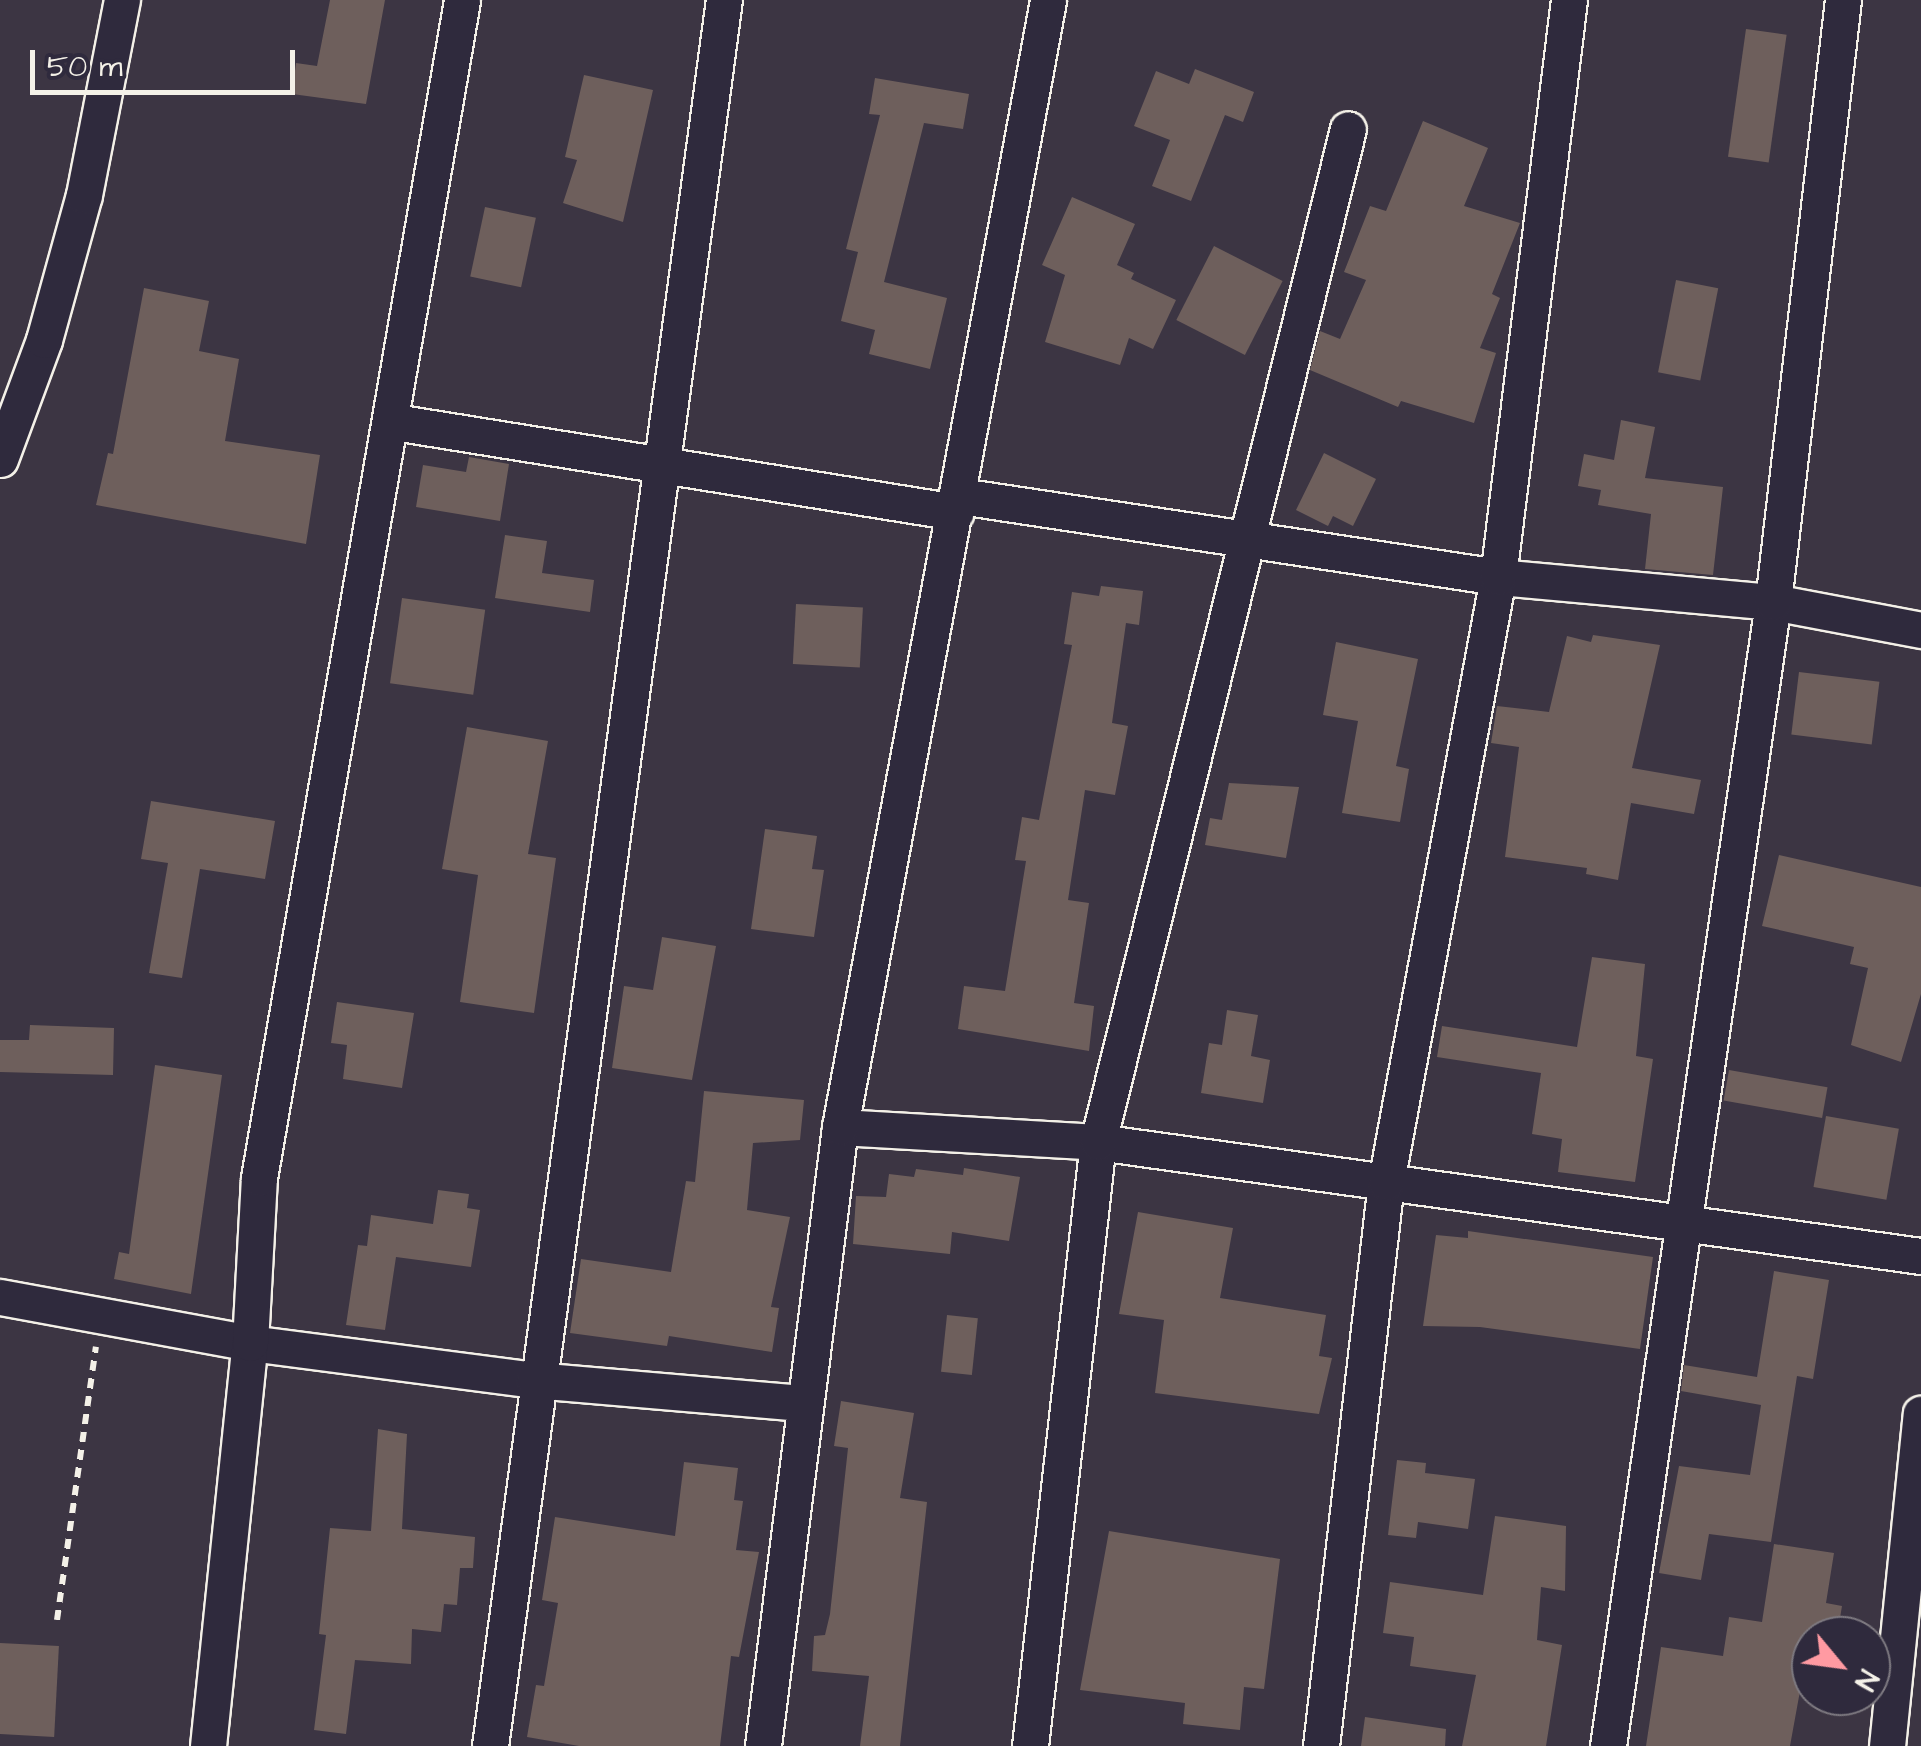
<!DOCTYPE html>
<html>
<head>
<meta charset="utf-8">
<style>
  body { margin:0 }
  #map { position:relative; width:1921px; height:1746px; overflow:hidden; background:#3c3543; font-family:"Architects Daughter",sans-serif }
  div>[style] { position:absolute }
  .building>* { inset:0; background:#6e5f5c; transform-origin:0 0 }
  .path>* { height:6px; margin-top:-3px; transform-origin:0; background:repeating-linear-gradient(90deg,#f4f1e8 0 10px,transparent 0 18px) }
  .roads { filter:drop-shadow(2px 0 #f4f1e8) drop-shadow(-2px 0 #f4f1e8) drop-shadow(0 2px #f4f1e8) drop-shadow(0 -2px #f4f1e8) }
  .street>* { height:35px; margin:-17.5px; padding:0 17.5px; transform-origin:17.5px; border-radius:17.5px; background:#2f2a3d }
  span { translate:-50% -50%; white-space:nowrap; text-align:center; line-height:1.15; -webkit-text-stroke:9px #2f2a3d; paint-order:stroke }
  .north { position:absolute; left:1791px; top:1616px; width:100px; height:100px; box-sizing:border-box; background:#2f2a3d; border:2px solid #7e7a81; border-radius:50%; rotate:119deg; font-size:28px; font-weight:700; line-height:40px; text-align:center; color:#f4f1e8 }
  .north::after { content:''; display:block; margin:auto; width:35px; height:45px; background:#ff9aa2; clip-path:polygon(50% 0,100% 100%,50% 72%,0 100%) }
  .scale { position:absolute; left:30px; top:50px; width:265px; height:45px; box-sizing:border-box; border:5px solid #f4f1e8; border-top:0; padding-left:12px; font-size:30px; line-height:35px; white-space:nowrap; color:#f4f1e8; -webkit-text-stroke:8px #2f2a3d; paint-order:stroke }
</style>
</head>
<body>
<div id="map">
  <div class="building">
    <div style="clip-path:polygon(330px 0,385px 0,366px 104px,292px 94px,296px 63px,317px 66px)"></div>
    <div style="left:1746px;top:29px;width:41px;height:129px;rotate:8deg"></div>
    <div style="clip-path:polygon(1195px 69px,1254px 92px,1243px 122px,1225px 115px,1191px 201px,1152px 186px,1170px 140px,1134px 126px,1156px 71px,1189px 84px)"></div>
    <div style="clip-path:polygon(584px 75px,653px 90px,623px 222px,563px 203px,577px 160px,565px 157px)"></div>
    <div style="clip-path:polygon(875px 78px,969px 94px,963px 129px,924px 123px,884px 282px,947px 298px,930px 369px,869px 354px,875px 330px,841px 321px,858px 252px,846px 249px,880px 115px,869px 114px)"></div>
    <div style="clip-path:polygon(1423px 121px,1488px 148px,1464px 206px,1520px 223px,1492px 294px,1500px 298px,1480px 348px,1496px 353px,1474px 423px,1401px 401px,1398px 407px,1310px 370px,1320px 331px,1340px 339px,1366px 280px,1344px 272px,1370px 206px,1386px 211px)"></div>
    <div style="clip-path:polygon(1072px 197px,1135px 224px,1117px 265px,1134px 273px,1131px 279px,1176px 300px,1153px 349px,1129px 338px,1120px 365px,1045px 342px,1065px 275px,1042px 265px)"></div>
    <div style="left:485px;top:207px;width:52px;height:71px;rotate:12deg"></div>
    <div style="left:1214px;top:246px;width:77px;height:83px;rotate:27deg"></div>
    <div style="left:1676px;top:280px;width:43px;height:94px;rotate:11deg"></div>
    <div style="clip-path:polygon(144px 288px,209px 301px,199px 351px,239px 359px,225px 441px,320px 455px,306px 544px,96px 505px,108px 453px,113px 454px)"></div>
    <div style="clip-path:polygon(1621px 420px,1655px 427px,1645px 478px,1723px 487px,1713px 575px,1645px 569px,1651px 514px,1598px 505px,1601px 490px,1578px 486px,1584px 454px,1614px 460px)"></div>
    <div style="clip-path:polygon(1324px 453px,1376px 479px,1353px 526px,1333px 516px,1328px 526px,1296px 510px)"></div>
    <div style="clip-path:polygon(469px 457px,509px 464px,500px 521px,416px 507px,423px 465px,466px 472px)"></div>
    <div style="clip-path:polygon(505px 535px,547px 541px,542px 573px,594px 580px,590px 612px,495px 598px)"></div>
    <div style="clip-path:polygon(1101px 586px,1143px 591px,1139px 625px,1126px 623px,1112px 723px,1128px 726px,1115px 795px,1085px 790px,1068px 900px,1089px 903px,1074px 1003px,1094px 1006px,1089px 1051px,958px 1029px,964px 986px,1005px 991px,1026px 861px,1015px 860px,1022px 817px,1039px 820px,1072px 645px,1064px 644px,1072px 592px,1099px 596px)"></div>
    <div style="left:402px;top:598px;width:84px;height:86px;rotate:8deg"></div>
    <div style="left:796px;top:604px;width:67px;height:60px;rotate:3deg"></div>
    <div style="clip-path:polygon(1593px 635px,1660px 645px,1632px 768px,1701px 780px,1694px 814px,1631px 803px,1618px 880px,1586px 874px,1587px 868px,1505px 857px,1519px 747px,1491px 743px,1497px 706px,1549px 712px,1567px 636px,1591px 642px)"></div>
    <div style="clip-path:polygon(1336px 642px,1418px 659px,1396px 766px,1409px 769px,1400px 822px,1342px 813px,1358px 721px,1323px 715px)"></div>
    <div style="left:1799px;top:672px;width:81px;height:63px;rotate:7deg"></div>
    <div style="clip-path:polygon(467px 727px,548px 741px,528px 854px,556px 858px,534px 1013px,460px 1002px,478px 875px,442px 869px)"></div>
    <div style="clip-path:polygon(1229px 783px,1299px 787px,1286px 858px,1205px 845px,1210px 818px,1222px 820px)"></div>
    <div style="clip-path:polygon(151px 801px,275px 821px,265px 879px,200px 869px,182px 978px,149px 973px,168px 863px,141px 859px)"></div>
    <div style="clip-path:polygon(765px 829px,817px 836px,812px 869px,824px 870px,814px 937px,751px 929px)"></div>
    <div style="clip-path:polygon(1779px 855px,1921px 887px,1921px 994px,1901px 1062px,1851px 1045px,1868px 968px,1850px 964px,1854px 947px,1762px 926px)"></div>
    <div style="clip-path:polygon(662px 937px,716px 946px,692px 1080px,612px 1068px,624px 986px,653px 990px)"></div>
    <div style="clip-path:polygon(1592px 957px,1645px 964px,1636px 1056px,1653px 1059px,1635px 1182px,1558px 1172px,1562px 1139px,1532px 1134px,1541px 1073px,1437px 1057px,1442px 1026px,1577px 1047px)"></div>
    <div style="clip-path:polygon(337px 1002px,414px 1013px,402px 1088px,343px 1079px,347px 1045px,331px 1043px)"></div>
    <div style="clip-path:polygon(1227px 1010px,1258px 1015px,1251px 1056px,1270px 1060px,1263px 1103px,1201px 1093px,1209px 1043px,1222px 1045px)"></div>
    <div style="clip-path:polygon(30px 1025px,114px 1028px,113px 1075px,0 1072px,0 1040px,29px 1040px)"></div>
    <div style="clip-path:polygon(155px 1065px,222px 1075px,191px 1294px,114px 1279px,119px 1252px,129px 1254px)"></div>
    <div style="left:1729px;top:1070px;width:100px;height:31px;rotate:10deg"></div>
    <div style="clip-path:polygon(704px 1091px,804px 1100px,800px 1140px,753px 1143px,747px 1210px,790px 1217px,771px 1307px,779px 1308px,772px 1352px,669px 1336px,667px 1346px,570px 1333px,581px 1259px,671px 1272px,686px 1181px,695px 1182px)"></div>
    <div style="left:1826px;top:1116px;width:74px;height:72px;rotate:10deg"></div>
    <div style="clip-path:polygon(964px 1168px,1020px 1177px,1009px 1241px,952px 1232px,950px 1254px,853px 1244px,856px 1196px,886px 1197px,889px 1174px,914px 1177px,916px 1169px,963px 1175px)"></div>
    <div style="clip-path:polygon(438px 1190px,469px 1194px,467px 1208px,480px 1210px,471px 1267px,396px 1257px,385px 1330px,346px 1325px,358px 1245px,367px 1246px,371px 1215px,433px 1224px)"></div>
    <div style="clip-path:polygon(1138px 1212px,1233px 1228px,1220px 1298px,1326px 1315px,1319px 1356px,1332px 1358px,1319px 1414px,1155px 1393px,1164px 1320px,1119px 1314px)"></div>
    <div style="clip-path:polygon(1468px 1231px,1653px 1257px,1640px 1349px,1480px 1327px,1423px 1326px,1436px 1235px,1468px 1238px)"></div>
    <div style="clip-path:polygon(1774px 1271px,1829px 1280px,1813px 1379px,1797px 1376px,1771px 1542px,1709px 1534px,1701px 1580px,1659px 1573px,1679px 1466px,1750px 1475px,1761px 1405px,1681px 1391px,1684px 1365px,1757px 1377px)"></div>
    <div style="left:947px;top:1315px;width:31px;height:57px;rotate:6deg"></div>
    <div style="clip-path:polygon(841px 1401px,914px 1413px,900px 1498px,927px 1502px,900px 1746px,860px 1746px,869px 1676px,812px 1671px,814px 1636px,825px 1635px,830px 1614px,848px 1448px,834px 1446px)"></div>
    <div style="clip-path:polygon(378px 1429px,407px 1434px,402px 1529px,475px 1537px,473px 1568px,460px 1568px,457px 1605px,444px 1604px,441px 1632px,412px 1629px,411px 1664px,355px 1660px,346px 1734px,314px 1730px,326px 1635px,319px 1634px,330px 1528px,371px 1531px)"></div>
    <div style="clip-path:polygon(1397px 1460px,1426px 1463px,1425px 1473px,1475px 1479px,1468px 1529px,1418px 1522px,1416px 1538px,1388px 1535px)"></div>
    <div style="clip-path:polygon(684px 1462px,738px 1468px,734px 1500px,743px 1501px,736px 1550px,759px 1552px,739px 1657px,731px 1656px,720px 1746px,579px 1746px,527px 1737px,536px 1685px,544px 1686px,558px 1603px,542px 1600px,555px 1517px,675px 1536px)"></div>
    <div style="clip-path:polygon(1495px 1516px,1566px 1526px,1565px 1591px,1541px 1587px,1537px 1640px,1562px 1645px,1546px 1746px,1462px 1746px,1476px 1675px,1410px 1666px,1414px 1637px,1383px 1633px,1390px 1582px,1483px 1595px)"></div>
    <div style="clip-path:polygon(1109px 1531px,1280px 1559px,1264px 1689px,1244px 1687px,1240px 1730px,1183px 1724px,1185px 1703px,1080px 1690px)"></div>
    <div style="clip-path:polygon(1774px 1544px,1834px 1553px,1826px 1603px,1842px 1606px,1837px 1636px,1811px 1636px,1811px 1670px,1804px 1669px,1790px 1746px,1646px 1746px,1661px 1647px,1723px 1656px,1729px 1617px,1762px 1622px)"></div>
    <div style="left:0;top:1643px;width:59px;height:91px;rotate:3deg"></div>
    <div style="clip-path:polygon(1365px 1717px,1446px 1729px,1445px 1746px,1361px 1746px)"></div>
  </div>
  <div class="path">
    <div style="left:57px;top:1620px;width:276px;rotate:-81.9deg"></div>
  </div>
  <div class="roads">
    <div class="street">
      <div style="left:394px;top:422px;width:569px;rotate:9.1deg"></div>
      <div style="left:0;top:459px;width:127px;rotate:-69.7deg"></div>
      <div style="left:44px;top:340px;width:150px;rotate:-74.6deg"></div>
      <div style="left:84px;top:195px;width:199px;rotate:-79deg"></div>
      <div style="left:960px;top:496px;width:544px;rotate:8.56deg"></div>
      <div style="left:1498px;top:577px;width:276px;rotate:5.2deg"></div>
      <div style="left:1773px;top:602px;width:151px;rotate:10.7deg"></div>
      <div style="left:840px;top:1127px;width:258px;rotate:3.3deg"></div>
      <div style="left:1098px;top:1142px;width:831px;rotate:7.89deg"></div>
      <div style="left:0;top:1297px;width:254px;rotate:10.4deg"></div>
      <div style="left:250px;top:1343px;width:286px;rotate:7.4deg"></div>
      <div style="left:534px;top:1380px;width:269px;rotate:4.9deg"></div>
      <div style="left:208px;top:1746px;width:405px;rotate:-84.1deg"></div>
      <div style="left:250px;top:1343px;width:165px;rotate:-86.9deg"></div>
      <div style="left:259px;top:1178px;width:1195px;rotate:-80.22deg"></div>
      <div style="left:490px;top:1746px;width:1762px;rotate:-82.37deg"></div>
      <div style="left:763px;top:1746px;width:624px;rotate:-82.91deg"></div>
      <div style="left:840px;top:1127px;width:1146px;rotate:-79.54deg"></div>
      <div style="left:1030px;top:1746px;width:608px;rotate:-83.58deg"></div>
      <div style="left:1098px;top:1142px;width:1043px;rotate:-76.14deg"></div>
      <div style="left:1321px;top:1746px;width:568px;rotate:-83.43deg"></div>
      <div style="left:1386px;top:1182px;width:615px;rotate:-79.51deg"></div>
      <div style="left:1498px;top:577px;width:581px;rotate:-82.99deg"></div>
      <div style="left:1608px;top:1746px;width:1156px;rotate:-81.79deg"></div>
      <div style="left:1773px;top:602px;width:606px;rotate:-83.37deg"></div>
      <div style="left:1887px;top:1746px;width:334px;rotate:-84.2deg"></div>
    </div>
  </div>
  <div class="north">N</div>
  <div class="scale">50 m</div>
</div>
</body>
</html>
